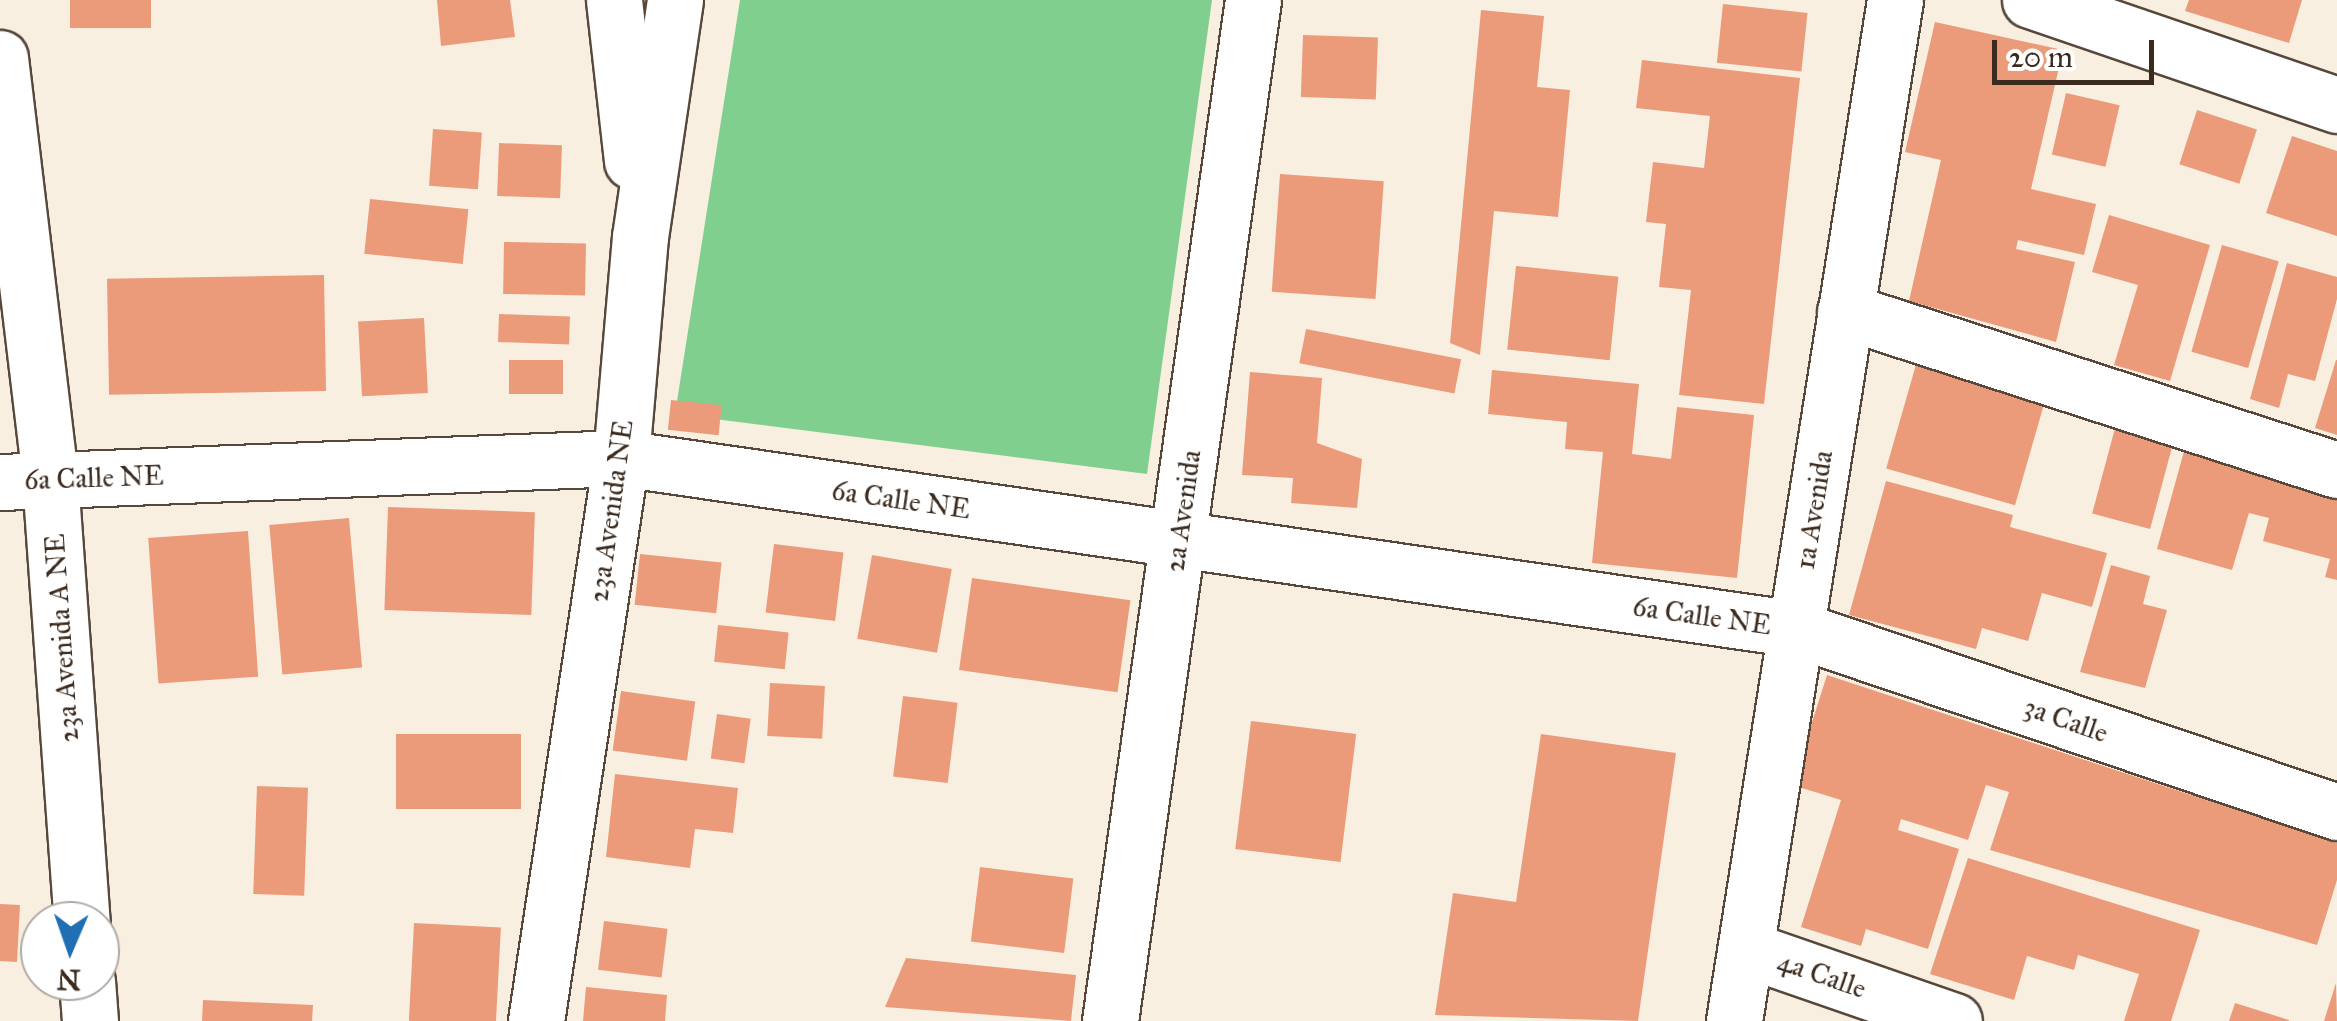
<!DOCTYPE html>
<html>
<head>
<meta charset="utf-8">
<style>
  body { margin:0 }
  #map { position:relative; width:2337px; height:1021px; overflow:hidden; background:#f8efe0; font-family:"IM FELL Great Primer",serif }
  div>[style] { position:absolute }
  .green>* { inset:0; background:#80cf8f }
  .building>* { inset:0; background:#ec9b7a; transform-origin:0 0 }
  .roads { filter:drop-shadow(2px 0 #57483b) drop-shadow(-2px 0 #57483b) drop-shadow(0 2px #57483b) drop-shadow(0 -2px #57483b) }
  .minor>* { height:55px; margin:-27.5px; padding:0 27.5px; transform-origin:27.5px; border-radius:27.5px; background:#fff }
  .tertiary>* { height:55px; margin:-27.5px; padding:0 27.5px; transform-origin:27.5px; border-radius:27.5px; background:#fff }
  span { translate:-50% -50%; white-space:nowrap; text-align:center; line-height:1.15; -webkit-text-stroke:8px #fff; paint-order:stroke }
  .street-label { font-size:28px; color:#3b2a1e }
  .north { position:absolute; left:20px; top:901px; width:100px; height:100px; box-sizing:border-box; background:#fff; border:2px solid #b1aaa5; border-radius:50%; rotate:182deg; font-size:28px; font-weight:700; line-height:40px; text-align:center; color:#3b2a1e }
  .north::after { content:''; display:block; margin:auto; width:35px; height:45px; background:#1f6fb2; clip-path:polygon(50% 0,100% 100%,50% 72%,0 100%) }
  .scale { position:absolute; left:1992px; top:40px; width:162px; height:45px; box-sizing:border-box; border:5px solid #3b2a1e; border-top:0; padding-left:12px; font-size:30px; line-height:35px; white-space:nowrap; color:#3b2a1e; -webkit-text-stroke:8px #fff; paint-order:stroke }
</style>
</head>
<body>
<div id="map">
  <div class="green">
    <div style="clip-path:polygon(740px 0,1212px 0,1147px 474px,675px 414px)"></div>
  </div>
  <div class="building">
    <div style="left:70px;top:0;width:81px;height:28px"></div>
    <div style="clip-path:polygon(437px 0,510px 0,515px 37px,441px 46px)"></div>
    <div style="clip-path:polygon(2189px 0,2302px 0,2289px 43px,2185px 11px)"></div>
    <div style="left:1723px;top:4px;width:85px;height:59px;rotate:6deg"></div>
    <div style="clip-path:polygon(1481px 10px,1544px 16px,1537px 87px,1570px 90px,1558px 217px,1494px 211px,1480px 355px,1450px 343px)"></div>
    <div style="clip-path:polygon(1935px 22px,2063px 50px,2031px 189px,2096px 204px,2084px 255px,2018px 240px,2016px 249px,2075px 262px,2056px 342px,1909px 301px,1941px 160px,1905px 152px)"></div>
    <div style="left:1303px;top:35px;width:75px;height:62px;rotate:2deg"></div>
    <div style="clip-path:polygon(1642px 60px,1800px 78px,1764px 404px,1679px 395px,1691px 290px,1659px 287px,1666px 224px,1646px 222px,1653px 162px,1704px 168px,1710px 116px,1636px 108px)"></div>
    <div style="left:2066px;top:93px;width:55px;height:63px;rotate:13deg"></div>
    <div style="left:2197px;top:110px;width:63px;height:57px;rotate:18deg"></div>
    <div style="left:433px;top:129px;width:49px;height:57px;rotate:4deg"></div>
    <div style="clip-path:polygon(2292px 136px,2337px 151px,2337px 236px,2266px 213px)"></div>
    <div style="left:499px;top:143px;width:63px;height:53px;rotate:2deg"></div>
    <div style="left:1280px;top:174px;width:104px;height:118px;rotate:4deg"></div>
    <div style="left:370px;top:199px;width:99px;height:55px;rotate:6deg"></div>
    <div style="clip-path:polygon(2109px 215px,2210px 245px,2170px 381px,2114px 365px,2138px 285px,2092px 272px)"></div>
    <div style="left:504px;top:242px;width:82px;height:52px;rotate:1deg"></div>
    <div style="left:2222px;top:245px;width:59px;height:111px;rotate:16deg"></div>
    <div style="clip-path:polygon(2287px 263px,2337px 277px,2337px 299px,2315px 381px,2288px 374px,2279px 408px,2250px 399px)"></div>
    <div style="left:1516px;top:266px;width:103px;height:84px;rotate:6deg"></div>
    <div style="left:324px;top:275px;width:116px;height:217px;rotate:89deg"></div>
    <div style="left:499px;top:314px;width:71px;height:28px;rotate:2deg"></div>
    <div style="left:424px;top:318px;width:75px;height:66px;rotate:87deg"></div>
    <div style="left:1306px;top:329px;width:158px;height:35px;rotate:11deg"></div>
    <div style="left:1919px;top:354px;width:134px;height:119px;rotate:16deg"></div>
    <div style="left:509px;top:360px;width:54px;height:34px"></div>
    <div style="clip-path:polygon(2336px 360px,2337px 360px,2337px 435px,2315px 428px)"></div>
    <div style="clip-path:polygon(1492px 370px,1639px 384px,1632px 454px,1671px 459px,1677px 407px,1754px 415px,1737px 578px,1592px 563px,1603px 452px,1565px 449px,1567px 422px,1488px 414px)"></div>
    <div style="clip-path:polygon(1250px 372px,1322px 378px,1317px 443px,1362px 459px,1357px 508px,1291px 503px,1293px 478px,1242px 475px)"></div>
    <div style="left:671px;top:400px;width:51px;height:30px;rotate:6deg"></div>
    <div style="left:2118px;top:417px;width:60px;height:100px;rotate:15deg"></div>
    <div style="clip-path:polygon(2186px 444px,2337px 499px,2337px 580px,2325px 577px,2330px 559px,2263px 541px,2269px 518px,2249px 513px,2232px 570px,2157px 549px)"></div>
    <div style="clip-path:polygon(1886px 481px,2013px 515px,2010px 527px,2107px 553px,2092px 607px,2042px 593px,2028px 641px,1982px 628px,1976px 649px,1849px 615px)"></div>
    <div style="left:388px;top:507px;width:147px;height:103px;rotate:2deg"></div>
    <div style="left:349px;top:518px;width:150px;height:80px;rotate:85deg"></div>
    <div style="left:248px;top:531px;width:146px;height:100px;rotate:86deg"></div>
    <div style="left:774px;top:544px;width:70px;height:69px;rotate:7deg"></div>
    <div style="left:640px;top:554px;width:82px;height:51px;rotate:6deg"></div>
    <div style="left:872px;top:555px;width:81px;height:85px;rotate:10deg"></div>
    <div style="clip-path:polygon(2111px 565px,2150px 576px,2143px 604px,2167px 610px,2145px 688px,2080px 672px)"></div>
    <div style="left:972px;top:578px;width:160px;height:93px;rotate:8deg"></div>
    <div style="left:718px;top:625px;width:71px;height:37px;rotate:6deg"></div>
    <div style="clip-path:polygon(1827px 675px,2337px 843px,2337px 880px,2317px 945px,1990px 850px,2009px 792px,1986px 785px,1968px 840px,1901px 819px,1898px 830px,1959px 849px,1928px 949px,1866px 929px,1861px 946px,1801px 927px,1841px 800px,1792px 785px)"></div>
    <div style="left:770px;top:683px;width:55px;height:53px;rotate:3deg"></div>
    <div style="left:621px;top:691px;width:75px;height:60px;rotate:8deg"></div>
    <div style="left:903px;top:696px;width:55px;height:81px;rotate:7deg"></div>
    <div style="left:717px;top:714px;width:34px;height:45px;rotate:8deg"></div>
    <div style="left:1251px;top:721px;width:106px;height:129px;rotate:7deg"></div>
    <div style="left:396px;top:734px;width:125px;height:75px"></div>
    <div style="clip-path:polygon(1541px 734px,1676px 753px,1638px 1021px,1435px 1015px,1453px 893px,1516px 902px)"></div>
    <div style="clip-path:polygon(615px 774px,738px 788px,733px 833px,695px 829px,690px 868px,606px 857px)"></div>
    <div style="left:257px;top:786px;width:51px;height:108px;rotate:2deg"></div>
    <div style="clip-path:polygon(1968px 858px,2200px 930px,2171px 1021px,2124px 1021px,2139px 974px,2078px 955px,2074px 970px,2027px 956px,2014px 1000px,1930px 974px)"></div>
    <div style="left:980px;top:867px;width:94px;height:75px;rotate:7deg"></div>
    <div style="clip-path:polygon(0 904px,20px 905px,17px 962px,0 961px)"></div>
    <div style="left:604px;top:921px;width:64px;height:49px;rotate:7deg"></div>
    <div style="left:414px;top:923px;width:87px;height:98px;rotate:3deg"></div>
    <div style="clip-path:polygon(906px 958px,1076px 975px,1071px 1021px,885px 1007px)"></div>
    <div style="clip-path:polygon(2336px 983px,2337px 1021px,2324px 1021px)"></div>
    <div style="clip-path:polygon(586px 987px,667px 995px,665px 1021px,583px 1021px)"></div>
    <div style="clip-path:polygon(203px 1000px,313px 1005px,312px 1021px,202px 1021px)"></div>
    <div style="clip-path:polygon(2235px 1003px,2289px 1020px,2289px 1021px,2229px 1021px)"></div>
  </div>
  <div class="roads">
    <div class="minor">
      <div style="left:614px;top:0;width:162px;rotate:83.6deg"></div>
      <div style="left:0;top:58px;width:424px;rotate:83.2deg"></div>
      <div style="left:50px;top:479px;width:443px;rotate:85.9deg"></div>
      <div style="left:1845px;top:311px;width:517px;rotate:17.91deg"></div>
      <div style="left:0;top:482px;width:621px;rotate:-2.21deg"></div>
      <div style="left:621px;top:458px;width:1187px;rotate:8.28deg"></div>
      <div style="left:1796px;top:629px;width:571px;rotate:18.69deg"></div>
      <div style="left:1746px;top:949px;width:220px;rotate:19.1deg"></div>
      <div style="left:87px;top:981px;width:40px;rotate:85.7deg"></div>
      <div style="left:536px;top:1021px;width:569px;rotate:-81.41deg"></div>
      <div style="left:621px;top:458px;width:222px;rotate:-85.1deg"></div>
      <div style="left:640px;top:237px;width:240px;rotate:-81.6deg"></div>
      <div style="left:1110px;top:1021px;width:1031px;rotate:-82.03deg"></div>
    </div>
    <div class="tertiary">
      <div style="left:2030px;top:0;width:324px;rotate:18.9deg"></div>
      <div style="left:1734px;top:1021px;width:1034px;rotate:-81.04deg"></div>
    </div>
  </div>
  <div class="street-label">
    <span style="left:94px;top:478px;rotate:-2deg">6a Calle NE</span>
    <span style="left:901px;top:500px;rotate:8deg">6a Calle NE</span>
    <span style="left:1814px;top:510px;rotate:-81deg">1a Avenida</span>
    <span style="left:611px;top:511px;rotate:-82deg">23a Avenida NE</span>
    <span style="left:1183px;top:511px;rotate:-82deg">2a Avenida</span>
    <span style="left:1702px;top:616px;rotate:8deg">6a Calle NE</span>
    <span style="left:62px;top:638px;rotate:-94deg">23a Avenida A NE</span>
    <span style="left:2066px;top:720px;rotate:19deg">3a Calle</span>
    <span style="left:1822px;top:975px;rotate:19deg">4a Calle</span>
  </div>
  <div class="north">N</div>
  <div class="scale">20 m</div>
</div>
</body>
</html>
